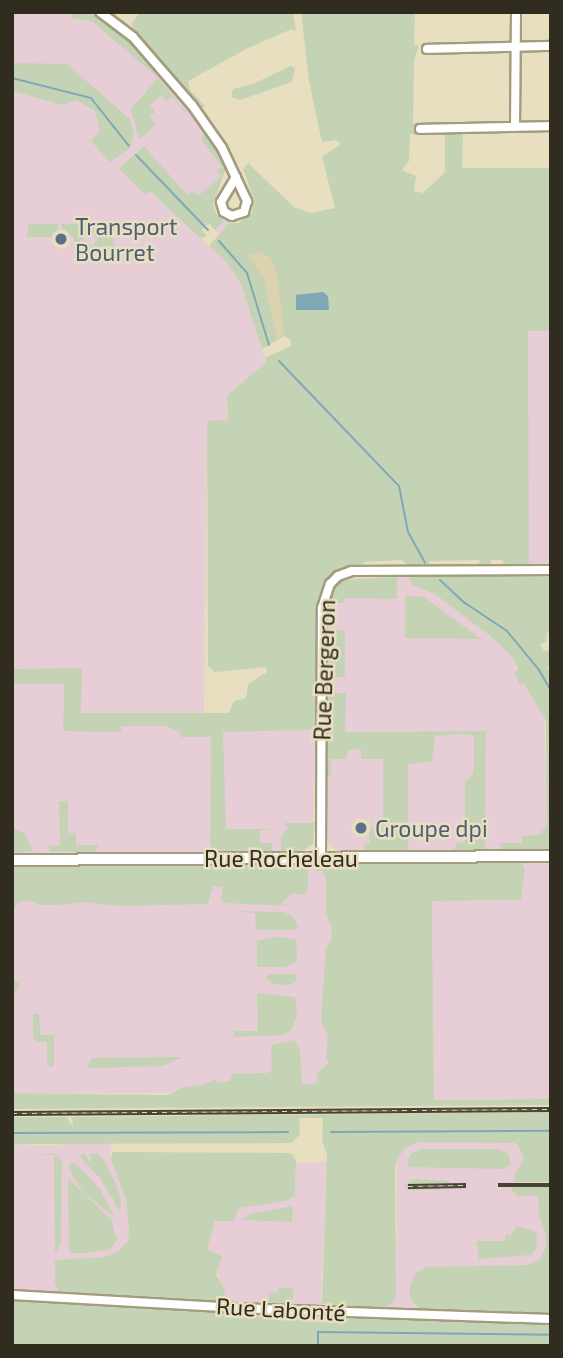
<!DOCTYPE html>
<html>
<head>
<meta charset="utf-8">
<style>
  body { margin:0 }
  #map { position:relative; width:563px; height:1358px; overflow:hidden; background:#e7dfbf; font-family:"Exo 2",sans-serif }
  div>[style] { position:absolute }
  .industrial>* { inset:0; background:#e6cdd6; transform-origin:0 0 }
  .green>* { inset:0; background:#c5d3b5; transform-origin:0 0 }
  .sand>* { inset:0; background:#dcd2ad }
  .water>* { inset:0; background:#7fa8b7 }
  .stream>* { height:2px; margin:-1px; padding:0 1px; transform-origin:1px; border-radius:1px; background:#7fa8b7 }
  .roads { filter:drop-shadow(2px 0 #a39c7d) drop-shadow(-2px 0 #a39c7d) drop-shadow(0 2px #a39c7d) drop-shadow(0 -2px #a39c7d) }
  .minor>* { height:8px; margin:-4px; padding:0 4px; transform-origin:4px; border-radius:4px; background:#fff }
  .tertiary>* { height:10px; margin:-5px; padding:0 5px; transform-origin:5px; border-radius:5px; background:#fff }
  .rail>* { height:4.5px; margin-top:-2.25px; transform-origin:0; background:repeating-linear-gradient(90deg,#e7dfbf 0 5px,#484435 0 10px); box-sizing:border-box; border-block:2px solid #484435 }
  .dots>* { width:19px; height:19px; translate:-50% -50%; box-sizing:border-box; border:4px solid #e7dfbf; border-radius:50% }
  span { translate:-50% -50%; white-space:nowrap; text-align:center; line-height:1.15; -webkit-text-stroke:5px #e7dfbf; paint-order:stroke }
  .service-label { font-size:23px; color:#4e5e75 }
  .left { translate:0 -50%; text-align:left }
  .street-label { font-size:23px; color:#302d20 }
  .frame { position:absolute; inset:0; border:14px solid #302d20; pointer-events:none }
</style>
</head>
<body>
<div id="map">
  <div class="industrial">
    <div style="clip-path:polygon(12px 12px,88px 12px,110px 25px,127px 40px,183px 104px,225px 164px,213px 205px,217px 215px,229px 223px,220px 235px,144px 146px,119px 169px,150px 191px,227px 263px,241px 284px,267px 363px,227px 395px,228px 420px,207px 422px,204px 713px,80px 713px,82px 668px,12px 669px)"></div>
    <div style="left:528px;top:331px;width:23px;height:234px"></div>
    <div style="clip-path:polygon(432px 577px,513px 658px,520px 685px,524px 684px,544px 715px,546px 774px,551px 774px,551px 850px,338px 851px,327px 842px,328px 601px,337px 584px,349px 578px)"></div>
    <div style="clip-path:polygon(12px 684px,64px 684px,63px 731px,146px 722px,218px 732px,315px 730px,313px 844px,302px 851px,12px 853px)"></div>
    <div style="clip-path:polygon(522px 862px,551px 862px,551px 1099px,434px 1100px,432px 900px,521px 900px,525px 870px)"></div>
    <div style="left:334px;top:863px;width:230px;height:322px;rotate:90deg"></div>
    <div style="clip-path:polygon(72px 1142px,112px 1142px,110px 1156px,126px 1199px,129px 1233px,127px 1242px,119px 1250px,105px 1257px,55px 1260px,60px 1293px,12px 1291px,12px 1144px,55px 1146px)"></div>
    <div style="clip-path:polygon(418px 1142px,504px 1142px,518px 1145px,524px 1159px,514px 1182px,538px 1183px,539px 1215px,546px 1236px,546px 1246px,540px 1259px,527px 1265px,427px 1268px,414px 1306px,421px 1311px,383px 1308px,393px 1303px,396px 1295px,397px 1160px,405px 1148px)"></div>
    <div style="clip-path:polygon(327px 1162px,321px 1298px,325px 1307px,219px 1301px,224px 1289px,207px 1250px,215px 1221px,233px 1221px,239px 1208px,292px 1198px,295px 1196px,296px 1163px)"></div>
  </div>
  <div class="green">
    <div style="clip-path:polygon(72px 12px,88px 12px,127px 40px,196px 124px,172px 97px,167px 101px,162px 95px,150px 105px,155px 112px,150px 116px,156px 125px,139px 140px,131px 109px,158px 78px,93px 22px,72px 18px)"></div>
    <div style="clip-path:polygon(140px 12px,293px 12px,296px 31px,292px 29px,250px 47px,188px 81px,190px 90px,205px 106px,202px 108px,131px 25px)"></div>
    <div style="clip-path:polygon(evenodd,301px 12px,415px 12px,414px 45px,419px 45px,414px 61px,413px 124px,416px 125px,416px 134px,410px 134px,409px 161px,402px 170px,416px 176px,414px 191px,423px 193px,445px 172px,445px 133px,463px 133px,462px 168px,551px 168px,551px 331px,528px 331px,529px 561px,528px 565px,504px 565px,503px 560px,491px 560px,491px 565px,478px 565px,480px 560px,430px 561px,427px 566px,408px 566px,402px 560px,364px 562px,364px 566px,341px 568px,327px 578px,318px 599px,315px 730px,223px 732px,226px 829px,272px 829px,260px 831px,260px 843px,271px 843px,273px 851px,210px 852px,211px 737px,180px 737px,180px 732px,166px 726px,121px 726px,121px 732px,63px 731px,64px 684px,12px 684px,12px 669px,82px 668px,81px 713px,229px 713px,234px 701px,246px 698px,248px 684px,267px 672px,266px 667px,215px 672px,208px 666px,207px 421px,228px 420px,227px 395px,266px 363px,265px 358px,291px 346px,291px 340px,284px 336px,262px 349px,241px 284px,227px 263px,209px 246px,229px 223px,239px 223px,252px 213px,254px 199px,243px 169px,248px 163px,294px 207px,310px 213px,335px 208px,322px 157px,341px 144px,336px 140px,322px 142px,309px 81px,301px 12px,251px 258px,277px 273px,277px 338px,264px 278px,251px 258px)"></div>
    <div style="clip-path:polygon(12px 63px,67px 64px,130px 119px,134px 133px,130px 148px,110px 162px,91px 141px,100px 131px,95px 111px,77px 100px,63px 105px,12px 91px)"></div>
    <div style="clip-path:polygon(290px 66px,295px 68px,292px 82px,240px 100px,231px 97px,233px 89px,253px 84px)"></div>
    <div style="clip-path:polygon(205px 134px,225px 164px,225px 171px,213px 205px,217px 215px,224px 221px,215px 230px,210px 224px,206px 225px,202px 230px,207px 236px,200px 238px,150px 191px,145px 195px,119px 169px,144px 146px,187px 195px,193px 191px,198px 196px,221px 176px,217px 171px,222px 167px,201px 140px)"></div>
    <div style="clip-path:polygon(28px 224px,58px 224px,58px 231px,54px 237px,27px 237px)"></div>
    <div style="clip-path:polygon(61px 224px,91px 224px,93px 225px,74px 249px,74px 237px,63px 234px)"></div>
    <div style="clip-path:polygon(97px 224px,113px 238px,115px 252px,93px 253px,91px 248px,79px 247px,83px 240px,92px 246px,98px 239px,91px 233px,85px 238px)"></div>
    <div style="clip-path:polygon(551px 576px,551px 631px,547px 633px,546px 642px,540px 644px,544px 651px,551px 650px,551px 667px,547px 667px,551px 674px,551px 850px,501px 850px,500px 843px,522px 843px,522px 836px,539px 835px,547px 825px,546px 721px,524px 684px,520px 685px,514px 673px,518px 670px,513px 658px,493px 638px,435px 594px,411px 584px,410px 577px)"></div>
    <div style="clip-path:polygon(397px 577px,397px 599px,345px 598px,344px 603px,328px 603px,332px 589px,343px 580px)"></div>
    <div style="clip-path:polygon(405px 596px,424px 597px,481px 639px,405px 638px)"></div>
    <div style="left:328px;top:630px;width:17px;height:47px"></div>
    <div style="clip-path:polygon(328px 693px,346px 693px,345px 732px,486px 731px,485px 850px,454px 850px,456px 844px,465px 842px,465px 782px,473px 774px,474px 767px,474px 735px,457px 734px,435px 736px,432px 761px,408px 765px,408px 851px,364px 851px,364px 846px,370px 842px,369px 833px,361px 831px,383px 826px,383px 759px,361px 759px,361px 749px,348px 750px,347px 759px,331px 759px,331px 776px,327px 776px)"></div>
    <div style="clip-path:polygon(59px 801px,68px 801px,68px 833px,76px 833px,76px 845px,99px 845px,95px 850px,98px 853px,49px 851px,49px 846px,60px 845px)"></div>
    <div style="clip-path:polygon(284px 823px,315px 823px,313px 844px,302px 851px,281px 851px,281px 836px,288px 829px)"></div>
    <div style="clip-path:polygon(12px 827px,25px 834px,33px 851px,12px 853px)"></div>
    <div style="clip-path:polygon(522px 862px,525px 870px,521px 900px,432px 901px,434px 1100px,551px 1099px,551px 1105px,12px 1109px,12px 1093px,168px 1095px,184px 1087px,204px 1085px,214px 1079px,220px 1083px,230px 1081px,232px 1074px,267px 1073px,272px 1070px,271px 1045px,294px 1040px,300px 1049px,302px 1085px,317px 1083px,317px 1073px,329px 1063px,326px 1059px,328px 1036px,321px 1020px,326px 948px,332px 939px,331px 926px,326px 912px,326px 881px,323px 871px,316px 871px,316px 863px)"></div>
    <div style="clip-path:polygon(308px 863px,308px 890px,303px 895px,293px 893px,281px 903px,290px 906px,225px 903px,221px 900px,223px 887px,213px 886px,208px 904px,122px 906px,83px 902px,57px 905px,40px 905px,28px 900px,20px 902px,12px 910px,12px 865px)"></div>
    <div style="clip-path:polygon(230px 911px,284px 912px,294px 917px,298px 927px,294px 930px,256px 930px,255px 913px)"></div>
    <div style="clip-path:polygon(275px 937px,296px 939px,297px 962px,285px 967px,257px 967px,257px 941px)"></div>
    <div style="clip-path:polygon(270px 974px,295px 974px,297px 980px,291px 985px,273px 984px,266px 978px)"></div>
    <div style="left:12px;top:978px;width:11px;height:55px;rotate:38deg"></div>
    <div style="clip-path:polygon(257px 993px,295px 997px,297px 1017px,291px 1030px,282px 1035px,234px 1037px,234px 1031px,258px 1031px)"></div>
    <div style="clip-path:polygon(33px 1014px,39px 1014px,41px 1035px,54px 1035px,54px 1065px,51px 1067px,47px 1064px,47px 1042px,37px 1042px,33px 1037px)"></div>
    <div style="clip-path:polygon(183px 1057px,163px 1066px,88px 1068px,91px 1058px)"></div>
    <div style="clip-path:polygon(551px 1112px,551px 1182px,514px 1182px,515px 1173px,524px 1159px,518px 1145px,513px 1143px,418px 1142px,405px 1148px,397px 1160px,395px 1169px,396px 1295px,393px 1303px,383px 1308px,322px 1304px,327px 1155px,322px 1140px,323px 1118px,299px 1118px,300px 1134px,291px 1143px,12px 1144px,12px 1117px,67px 1117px,74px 1129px,71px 1117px)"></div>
    <div style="clip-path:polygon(420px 1149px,497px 1149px,508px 1154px,511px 1164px,504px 1169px,409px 1167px,407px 1163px,410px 1155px)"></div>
    <div style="clip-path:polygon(112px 1152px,287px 1153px,292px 1154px,296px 1161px,295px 1196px,285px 1201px,239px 1208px,234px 1221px,215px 1221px,207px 1249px,222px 1256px,216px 1275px,224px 1288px,225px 1294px,219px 1301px,60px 1293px,55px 1283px,55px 1260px,105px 1257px,119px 1250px,127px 1242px,129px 1233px,126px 1199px,111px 1160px)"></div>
    <div style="clip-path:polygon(54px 1153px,62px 1161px,61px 1243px,55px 1254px,54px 1155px,39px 1155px)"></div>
    <div style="clip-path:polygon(84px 1153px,89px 1161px,92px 1160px,89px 1154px,97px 1153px,103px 1159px,116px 1184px,121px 1200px,120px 1212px,100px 1178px,79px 1156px)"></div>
    <div style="clip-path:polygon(70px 1163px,76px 1164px,100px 1189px,115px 1218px,83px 1192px,69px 1169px)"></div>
    <div style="clip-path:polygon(68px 1178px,112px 1221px,115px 1235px,119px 1238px,110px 1249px,87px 1253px,71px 1253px,69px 1250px)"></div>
    <div style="clip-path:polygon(415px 1179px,450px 1181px,450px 1184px,408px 1185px,440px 1187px,440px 1190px,407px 1190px,405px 1184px)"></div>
    <div style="clip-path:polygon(510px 1187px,551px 1187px,551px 1314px,421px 1311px,410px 1298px,409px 1290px,415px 1274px,427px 1267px,527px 1265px,540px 1259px,546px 1246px,546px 1236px,539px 1215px,538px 1196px,517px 1196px)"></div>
    <div style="clip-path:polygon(293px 1206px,292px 1222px,242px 1220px,250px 1214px)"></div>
    <div style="clip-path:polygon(517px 1226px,534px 1231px,537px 1237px,536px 1249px,531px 1255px,479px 1259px,476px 1241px,505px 1241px,505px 1235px,511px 1235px)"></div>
    <div style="clip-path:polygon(278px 1287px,294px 1289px,292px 1303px,268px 1304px,269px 1292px,278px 1293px)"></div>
    <div style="clip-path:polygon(12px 1300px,263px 1316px,528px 1323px,551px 1325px,551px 1346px,12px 1346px)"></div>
  </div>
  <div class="sand">
    <div style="clip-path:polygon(260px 252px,271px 258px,277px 273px,284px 333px,277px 339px,264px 278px,247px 255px)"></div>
  </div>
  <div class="water">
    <div style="clip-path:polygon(323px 292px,328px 296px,329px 310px,296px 310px,296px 295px)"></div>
  </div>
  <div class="stream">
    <div style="left:12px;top:78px;width:81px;rotate:14.2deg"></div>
    <div style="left:91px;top:98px;width:61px;rotate:51.6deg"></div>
    <div style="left:136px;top:155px;width:104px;rotate:46.2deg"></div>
    <div style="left:219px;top:241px;width:43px;rotate:48.8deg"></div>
    <div style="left:247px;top:273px;width:75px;rotate:73deg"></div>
    <div style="left:279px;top:361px;width:173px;rotate:46.2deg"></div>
    <div style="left:399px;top:486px;width:47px;rotate:78.9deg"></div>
    <div style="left:408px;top:532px;width:35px;rotate:61deg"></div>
    <div style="left:440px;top:580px;width:34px;rotate:43deg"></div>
    <div style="left:465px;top:603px;width:50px;rotate:33.7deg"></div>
    <div style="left:507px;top:631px;width:50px;rotate:50.6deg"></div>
    <div style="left:539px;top:670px;width:24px;rotate:60deg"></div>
    <div style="left:331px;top:1132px;width:220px;rotate:-0.3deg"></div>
    <div style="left:12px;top:1133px;width:276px;rotate:-0.2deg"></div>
    <div style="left:318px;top:1346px;width:14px;rotate:-90deg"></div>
    <div style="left:318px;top:1332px;width:233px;rotate:0.7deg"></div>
  </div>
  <div class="roads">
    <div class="minor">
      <div style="left:100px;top:12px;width:41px;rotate:37.1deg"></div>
      <div style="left:133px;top:37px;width:90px;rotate:49.1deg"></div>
      <div style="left:192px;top:105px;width:52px;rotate:55.1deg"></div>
      <div style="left:222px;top:148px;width:59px;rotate:64.7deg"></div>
      <div style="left:247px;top:201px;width:11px;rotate:105deg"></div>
      <div style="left:244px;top:212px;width:13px;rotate:162deg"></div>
      <div style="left:232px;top:216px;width:9px;rotate:-153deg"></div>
      <div style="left:224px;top:212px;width:10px;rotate:-107deg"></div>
      <div style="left:221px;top:202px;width:29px;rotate:-59deg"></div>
      <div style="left:427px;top:49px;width:124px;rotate:-1.4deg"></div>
      <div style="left:515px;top:127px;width:115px;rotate:-89.5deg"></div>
      <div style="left:420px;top:129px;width:131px;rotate:-1.3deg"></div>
      <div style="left:321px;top:857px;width:249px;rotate:-89.8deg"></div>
      <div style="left:322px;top:608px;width:25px;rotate:-72deg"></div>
      <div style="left:330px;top:584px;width:11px;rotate:-45deg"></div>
      <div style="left:338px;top:576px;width:15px;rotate:-20deg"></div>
      <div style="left:352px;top:571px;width:199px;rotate:-0.3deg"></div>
      <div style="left:12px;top:1295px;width:223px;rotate:3.3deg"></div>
      <div style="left:235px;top:1308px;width:316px;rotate:2deg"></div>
    </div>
    <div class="tertiary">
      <div style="left:12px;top:860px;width:539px;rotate:-0.43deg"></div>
    </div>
  </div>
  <div class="rail">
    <div style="left:12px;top:1113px;width:539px;rotate:-0.43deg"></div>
    <div style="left:498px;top:1185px;width:53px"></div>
    <div style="left:408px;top:1186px;width:58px;rotate:-1deg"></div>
  </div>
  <div class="dots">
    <div style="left:61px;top:239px;background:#5c6f8a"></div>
    <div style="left:361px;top:828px;background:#5c6f8a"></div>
  </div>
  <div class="service-label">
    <span class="left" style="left:75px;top:239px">Transport<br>Bourret</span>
    <span class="left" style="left:375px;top:828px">Groupe dpi</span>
  </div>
  <div class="street-label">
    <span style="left:324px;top:670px;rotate:-88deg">Rue Bergeron</span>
    <span style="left:281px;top:858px">Rue Rocheleau</span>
    <span style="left:281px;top:1309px;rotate:3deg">Rue Labonté</span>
  </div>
  <div class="frame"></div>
</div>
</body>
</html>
